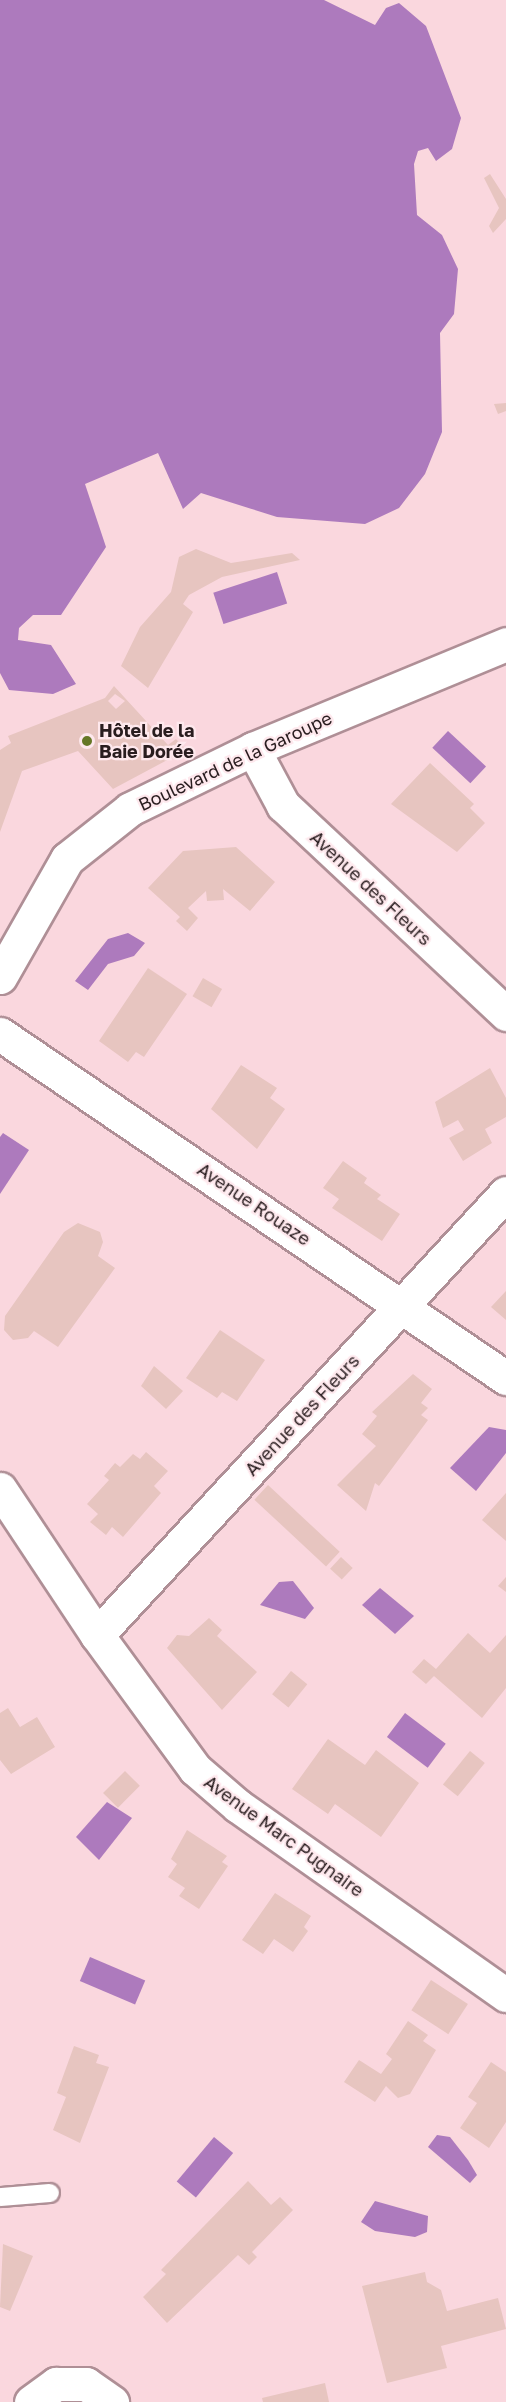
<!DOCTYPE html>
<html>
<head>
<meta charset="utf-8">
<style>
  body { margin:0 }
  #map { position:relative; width:506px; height:2402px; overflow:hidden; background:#fad7de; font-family:"Golos Text",sans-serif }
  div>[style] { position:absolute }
  .water>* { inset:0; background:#ad7abd; transform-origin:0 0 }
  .building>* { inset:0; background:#e7c5c0; transform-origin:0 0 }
  .roads { filter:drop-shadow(2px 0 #af8f96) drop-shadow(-2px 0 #af8f96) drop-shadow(0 2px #af8f96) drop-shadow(0 -2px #af8f96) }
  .lane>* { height:18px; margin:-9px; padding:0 9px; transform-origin:9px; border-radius:9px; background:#fff }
  .street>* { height:33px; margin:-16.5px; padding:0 16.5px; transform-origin:16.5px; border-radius:16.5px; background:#fff }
  .secondary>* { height:33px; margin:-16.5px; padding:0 16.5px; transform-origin:16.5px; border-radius:16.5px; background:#fff }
  .dots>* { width:16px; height:16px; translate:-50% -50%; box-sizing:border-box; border:3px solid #fee8ed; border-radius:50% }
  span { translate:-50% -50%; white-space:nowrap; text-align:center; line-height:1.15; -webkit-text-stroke:4.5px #fee8ed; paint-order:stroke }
  .poi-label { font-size:18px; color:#291d1f; font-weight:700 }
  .left { translate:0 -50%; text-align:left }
  .street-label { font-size:18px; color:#291d1f }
</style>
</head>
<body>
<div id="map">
  <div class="water">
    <div style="clip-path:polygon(0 0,324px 0,375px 25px,386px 8px,399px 3px,426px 26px,461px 118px,452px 149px,436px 161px,428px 148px,418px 151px,414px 164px,417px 215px,442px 235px,458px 269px,454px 314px,440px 333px,442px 432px,425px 474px,399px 508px,365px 524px,277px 517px,201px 493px,183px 509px,158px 453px,85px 484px,106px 547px,61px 615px,33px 615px,19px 628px,18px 640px,51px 645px,76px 684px,53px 694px,9px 690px,0 673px)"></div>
    <div style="left:277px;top:572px;width:33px;height:67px;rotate:72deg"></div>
    <div style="left:448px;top:731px;width:52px;height:23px;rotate:43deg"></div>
    <div style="clip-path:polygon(128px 933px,145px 943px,134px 956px,108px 964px,88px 990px,75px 981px,108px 939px)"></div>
    <div style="clip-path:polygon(3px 1133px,29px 1150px,0 1194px,0 1137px)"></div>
    <div style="clip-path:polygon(489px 1427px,506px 1430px,506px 1453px,476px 1491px,450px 1468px)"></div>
    <div style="clip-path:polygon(293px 1581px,314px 1608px,305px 1619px,260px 1605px,279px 1582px)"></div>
    <div style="clip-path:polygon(380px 1588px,414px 1616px,395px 1634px,362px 1605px)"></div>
    <div style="left:405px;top:1713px;width:51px;height:30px;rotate:37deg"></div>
    <div style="clip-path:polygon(107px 1802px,132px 1818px,99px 1860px,76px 1837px)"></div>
    <div style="left:90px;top:1957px;width:60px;height:26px;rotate:23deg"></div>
    <div style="clip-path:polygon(437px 2135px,450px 2137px,468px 2160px,477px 2175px,470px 2183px,428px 2147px)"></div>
    <div style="left:214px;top:2137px;width:25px;height:58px;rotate:40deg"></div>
    <div style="clip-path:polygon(375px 2201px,428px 2216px,427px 2232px,415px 2237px,375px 2231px,361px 2222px)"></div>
  </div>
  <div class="building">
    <div style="clip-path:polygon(490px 174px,506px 199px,506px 219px,493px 233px,489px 226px,499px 208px,484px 178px)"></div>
    <div style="clip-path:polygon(506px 403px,506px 411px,498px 414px,494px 404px)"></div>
    <div style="clip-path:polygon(196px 549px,231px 563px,292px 553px,300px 560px,222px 577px,189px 595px,183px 604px,193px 612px,148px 688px,121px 666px,140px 627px,171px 592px,179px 557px)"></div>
    <div style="clip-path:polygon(evenodd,114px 686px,168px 745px,176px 739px,186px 750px,113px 789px,78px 751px,22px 771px,0 832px,0 750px,11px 743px,8px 736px,105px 698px,114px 686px,115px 694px,125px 701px,116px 709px,108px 701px,115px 694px)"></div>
    <div style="clip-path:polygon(430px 763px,474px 804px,470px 808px,485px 823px,457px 852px,391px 804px)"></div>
    <div style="clip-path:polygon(236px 847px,275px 882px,250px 911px,223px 889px,224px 900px,207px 901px,206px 891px,188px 908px,198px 918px,187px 931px,176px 921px,180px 917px,148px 888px,183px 851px)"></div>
    <div style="clip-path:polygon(148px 968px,187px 994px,144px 1057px,136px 1052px,128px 1062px,99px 1041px)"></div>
    <div style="left:203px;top:978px;width:22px;height:21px;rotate:30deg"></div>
    <div style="clip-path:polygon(241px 1065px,277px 1088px,270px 1098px,285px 1109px,257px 1149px,211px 1109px)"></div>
    <div style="clip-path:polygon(490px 1068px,506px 1098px,506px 1117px,485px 1129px,492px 1143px,463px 1161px,449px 1138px,464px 1130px,458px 1120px,443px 1128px,435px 1102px)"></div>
    <div style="clip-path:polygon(343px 1161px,367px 1178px,364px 1183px,381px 1195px,377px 1199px,400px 1214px,382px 1241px,332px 1208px,339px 1199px,323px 1188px)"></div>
    <div style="clip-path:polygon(78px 1223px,100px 1232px,103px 1242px,98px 1256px,115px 1268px,58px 1347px,34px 1331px,28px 1338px,13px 1340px,4px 1330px,5px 1316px,64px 1232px)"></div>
    <div style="clip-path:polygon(506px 1291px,506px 1320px,491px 1307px)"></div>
    <div style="clip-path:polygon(220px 1330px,265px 1360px,237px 1401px,222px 1392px,217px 1398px,186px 1378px)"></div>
    <div style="clip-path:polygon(154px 1366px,183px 1391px,166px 1409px,141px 1386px)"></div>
    <div style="clip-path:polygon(413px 1374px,432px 1389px,421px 1403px,428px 1408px,421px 1415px,428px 1420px,379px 1486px,375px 1483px,366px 1511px,337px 1485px,376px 1446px,362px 1434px,377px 1416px,372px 1412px)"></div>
    <div style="clip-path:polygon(146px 1452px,168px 1471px,154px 1486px,161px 1493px,123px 1537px,112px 1527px,106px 1535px,90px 1522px,98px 1514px,87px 1504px,109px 1480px,104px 1476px,115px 1463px,120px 1467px,133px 1454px,140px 1459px)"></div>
    <div style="left:268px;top:1485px;width:98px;height:20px;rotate:43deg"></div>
    <div style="clip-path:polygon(506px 1493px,506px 1541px,482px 1520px)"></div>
    <div style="left:341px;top:1557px;width:16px;height:16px;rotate:43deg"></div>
    <div style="clip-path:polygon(506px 1577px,506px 1592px,498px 1586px)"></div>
    <div style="clip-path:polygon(209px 1618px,222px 1630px,217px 1636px,257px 1672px,222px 1710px,167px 1648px,177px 1635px,189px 1636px)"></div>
    <div style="clip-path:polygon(468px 1633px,490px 1653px,506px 1635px,506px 1688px,482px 1718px,434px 1676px,426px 1684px,412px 1672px,424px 1659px,436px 1669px)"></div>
    <div style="left:291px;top:1671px;width:21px;height:30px;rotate:39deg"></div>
    <div style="clip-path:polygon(8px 1708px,20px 1727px,37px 1717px,55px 1747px,11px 1774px,0 1760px,0 1713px)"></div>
    <div style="clip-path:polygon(328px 1739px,365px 1765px,376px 1750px,419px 1783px,381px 1837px,335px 1804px,328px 1814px,292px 1789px)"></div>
    <div style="left:470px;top:1751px;width:19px;height:43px;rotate:39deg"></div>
    <div style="left:125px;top:1771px;width:21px;height:31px;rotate:45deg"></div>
    <div style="clip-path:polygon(187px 1830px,227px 1856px,222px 1862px,228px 1866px,199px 1909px,179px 1896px,185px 1888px,168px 1877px,177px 1864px,171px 1859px)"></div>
    <div style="clip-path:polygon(275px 1893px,311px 1916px,304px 1927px,308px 1931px,293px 1952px,274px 1939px,263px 1954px,242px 1940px)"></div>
    <div style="left:431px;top:1980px;width:44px;height:36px;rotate:33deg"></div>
    <div style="clip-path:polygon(408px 2021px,428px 2035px,423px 2041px,436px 2050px,410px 2094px,398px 2098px,386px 2086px,375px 2102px,344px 2082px,359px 2060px,381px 2074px,392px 2059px,386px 2054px)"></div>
    <div style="clip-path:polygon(74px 2046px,99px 2055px,96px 2063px,109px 2067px,80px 2143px,53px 2130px,66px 2097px,57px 2093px)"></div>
    <div style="clip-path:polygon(491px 2062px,506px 2072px,506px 2122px,489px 2148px,460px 2128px,477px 2103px,468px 2097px)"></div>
    <div style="clip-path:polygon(248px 2181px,271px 2205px,280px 2197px,293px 2210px,252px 2252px,257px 2257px,249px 2265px,238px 2255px,167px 2323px,143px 2297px,166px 2274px,161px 2270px)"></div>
    <div style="clip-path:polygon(3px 2244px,33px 2256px,10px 2311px,0 2307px)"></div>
    <div style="clip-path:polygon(425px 2272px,427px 2282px,441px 2290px,447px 2311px,498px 2298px,506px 2329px,441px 2346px,447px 2368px,387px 2383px,362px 2286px)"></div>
    <div style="clip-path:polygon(325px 2383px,329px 2402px,263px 2402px,262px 2398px)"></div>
  </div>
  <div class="roads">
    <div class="lane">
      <div style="left:0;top:2197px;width:50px;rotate:-4.6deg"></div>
    </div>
    <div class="street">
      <div style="left:253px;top:749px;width:64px;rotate:61.8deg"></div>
      <div style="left:283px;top:805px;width:306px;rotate:43.1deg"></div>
      <div style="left:0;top:1034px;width:612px;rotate:34.21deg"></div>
      <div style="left:0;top:1489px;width:175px;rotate:56.4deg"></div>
      <div style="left:97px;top:1635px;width:166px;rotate:53.8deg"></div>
      <div style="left:195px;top:1769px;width:57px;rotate:40.7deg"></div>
      <div style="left:238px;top:1806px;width:328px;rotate:35.2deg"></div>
      <div style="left:97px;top:1635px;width:602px;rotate:-47.22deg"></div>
      <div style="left:31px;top:2402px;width:31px;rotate:-36deg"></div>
      <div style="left:56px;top:2384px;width:30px"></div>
      <div style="left:86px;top:2384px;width:32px;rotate:35deg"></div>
    </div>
    <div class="secondary">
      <div style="left:0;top:977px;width:136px;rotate:-60.4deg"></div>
      <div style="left:67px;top:859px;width:80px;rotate:-38.4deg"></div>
      <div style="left:130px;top:809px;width:137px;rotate:-26deg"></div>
      <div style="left:253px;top:749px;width:274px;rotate:-22.5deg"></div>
    </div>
  </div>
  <div class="dots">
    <div style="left:87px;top:741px;background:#657726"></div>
  </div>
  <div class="poi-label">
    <span class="left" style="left:99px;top:741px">Hôtel de la<br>Baie Dorée</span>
  </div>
  <div class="street-label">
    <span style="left:235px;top:761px;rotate:-25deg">Boulevard de la Garoupe</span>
    <span style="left:371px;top:888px;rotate:43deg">Avenue des Fleurs</span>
    <span style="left:254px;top:1204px;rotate:34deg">Avenue Rouaze</span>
    <span style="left:302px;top:1415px;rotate:-47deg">Avenue des Fleurs</span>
    <span style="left:284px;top:1836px;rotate:36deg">Avenue Marc Pugnaire</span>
  </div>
</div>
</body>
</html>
